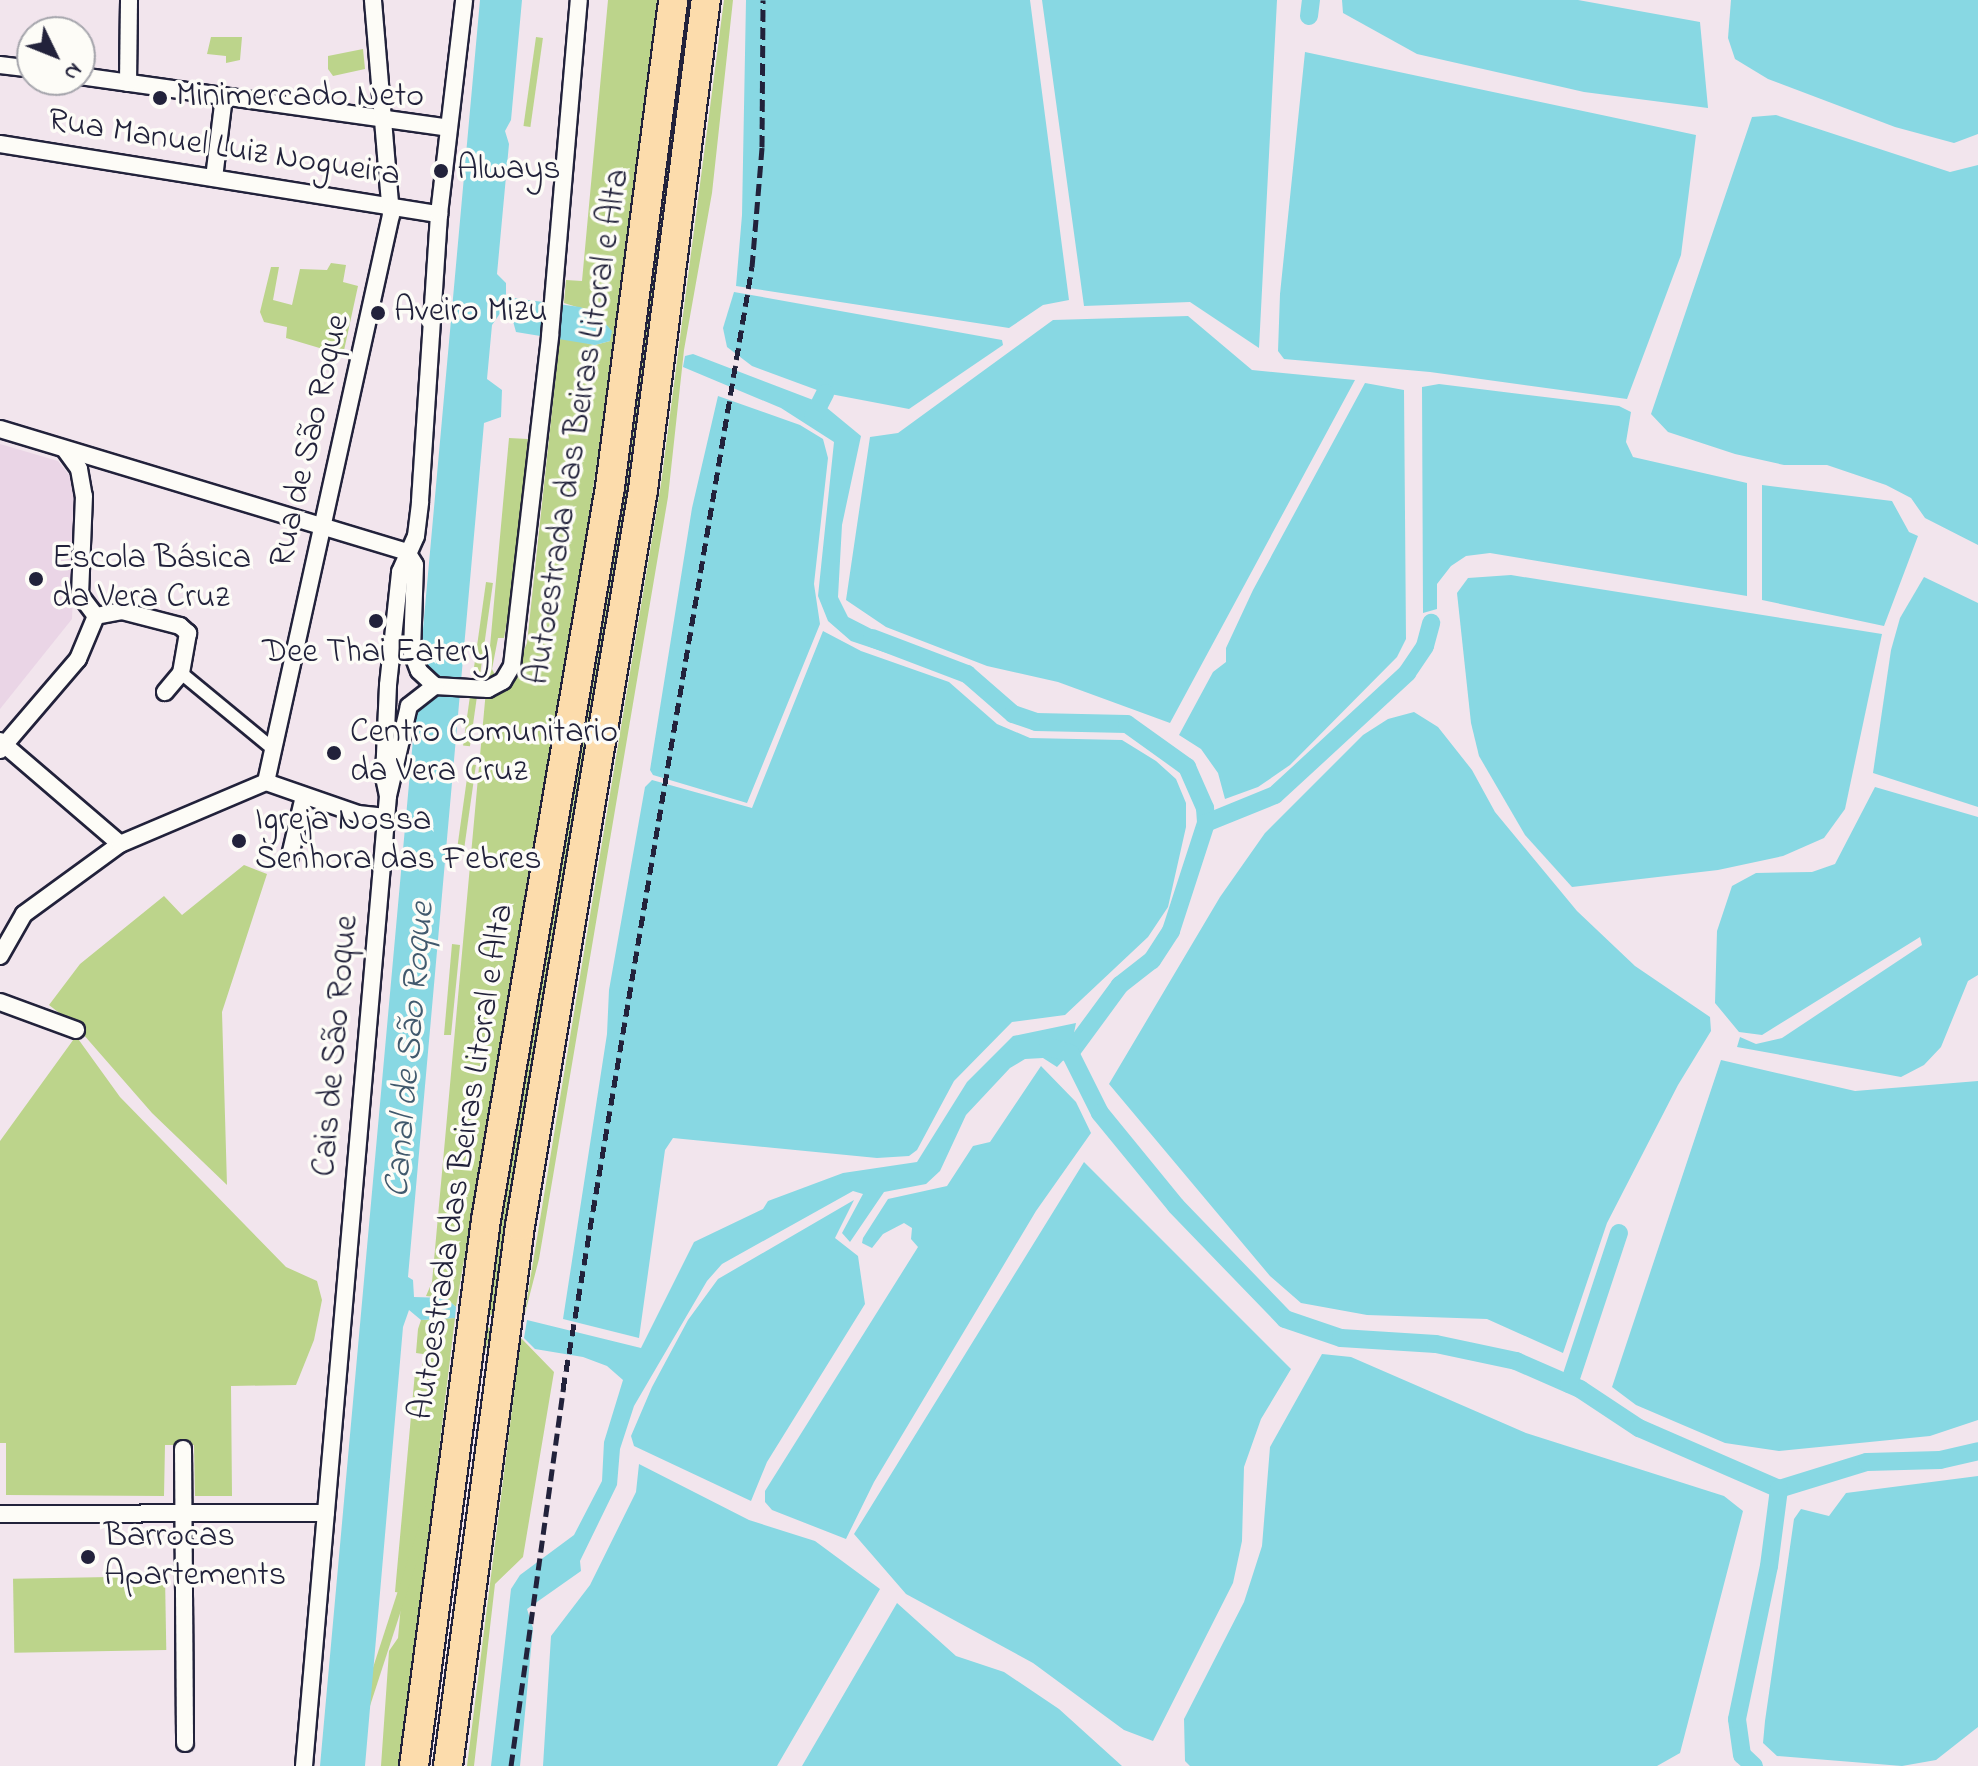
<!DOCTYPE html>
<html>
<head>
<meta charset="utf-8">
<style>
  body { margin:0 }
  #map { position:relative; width:1978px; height:1766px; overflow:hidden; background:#f2e5ed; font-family:"Indie Flower",sans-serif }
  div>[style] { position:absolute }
  .built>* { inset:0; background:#ead5e6 }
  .green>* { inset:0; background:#bcd48b; transform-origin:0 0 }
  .water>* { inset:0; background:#88d8e3 }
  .canal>* { height:18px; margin:-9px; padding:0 9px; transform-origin:9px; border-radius:9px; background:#88d8e3 }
  .roads { filter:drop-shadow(2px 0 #22223b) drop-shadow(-2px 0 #22223b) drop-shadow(0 2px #22223b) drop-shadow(0 -2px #22223b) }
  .pedestrian>* { height:12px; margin:-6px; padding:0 6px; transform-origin:6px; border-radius:6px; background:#fdfcf7 }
  .minor>* { height:16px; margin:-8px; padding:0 8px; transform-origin:8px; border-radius:8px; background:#fdfcf7 }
  .motorway>* { height:28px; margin:-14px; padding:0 14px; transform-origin:14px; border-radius:14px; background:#fcdcac }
  .rail>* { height:5px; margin-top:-2.5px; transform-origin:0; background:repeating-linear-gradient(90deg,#22223b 0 12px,transparent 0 18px) }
  .dots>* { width:22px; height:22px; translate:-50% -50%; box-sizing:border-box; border:4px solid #fdfcf7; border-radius:50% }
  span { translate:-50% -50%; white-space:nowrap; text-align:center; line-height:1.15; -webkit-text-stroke:7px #fdfcf7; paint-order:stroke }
  .poi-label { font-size:34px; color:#22223b }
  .left { translate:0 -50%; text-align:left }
  .street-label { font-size:34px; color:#22223b }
  .water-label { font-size:36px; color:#41596d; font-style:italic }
  .north { position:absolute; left:16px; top:16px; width:80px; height:80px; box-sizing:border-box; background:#fdfcf7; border:2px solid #a5a5ac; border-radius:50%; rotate:133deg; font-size:22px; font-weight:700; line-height:32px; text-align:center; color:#22223b }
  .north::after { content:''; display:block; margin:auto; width:28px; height:36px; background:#22223b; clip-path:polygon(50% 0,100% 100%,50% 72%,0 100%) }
</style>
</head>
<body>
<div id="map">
  <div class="built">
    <div style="clip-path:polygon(0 444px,58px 461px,77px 485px,72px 619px,0 709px)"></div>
  </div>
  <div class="green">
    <div style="clip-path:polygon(608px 0,657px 0,616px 337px,570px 640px,456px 1307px,446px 1298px,426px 1296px,432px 1282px,509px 438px,528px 439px,513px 588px,504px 638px,498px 638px,492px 669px,500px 685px,508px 688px,527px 643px,560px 337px,595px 345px,610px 341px,611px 331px,596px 313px,564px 303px,566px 280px,582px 281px)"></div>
    <div style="clip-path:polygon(686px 0,695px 0,640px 439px,495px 1316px,485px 1313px,613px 552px,662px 212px)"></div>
    <div style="clip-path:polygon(724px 0,733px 0,712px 193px,684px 350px,668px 497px,539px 1259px,524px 1317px,661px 484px)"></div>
    <div style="clip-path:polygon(211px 37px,242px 37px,240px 60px,226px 63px,226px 56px,207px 54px)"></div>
    <div style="left:536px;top:37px;width:7px;height:90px;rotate:8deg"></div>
    <div style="clip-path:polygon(363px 49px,365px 69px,333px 76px,328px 69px,328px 56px)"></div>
    <div style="clip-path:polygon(331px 263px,346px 265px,343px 282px,358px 286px,343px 355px,286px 338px,287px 327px,264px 322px,260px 312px,271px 267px,279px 267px,273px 300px,292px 305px,300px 269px,327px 270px)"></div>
    <div style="left:486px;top:582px;width:7px;height:165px;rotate:8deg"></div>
    <div style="left:469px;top:764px;width:7px;height:89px;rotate:8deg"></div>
    <div style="clip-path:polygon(244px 865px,267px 874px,222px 1012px,227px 1185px,152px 1113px,76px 1026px,49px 1005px,80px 964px,164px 896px,182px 915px)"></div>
    <div style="clip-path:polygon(452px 944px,460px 945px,451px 1035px,444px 1035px)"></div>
    <div style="clip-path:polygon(76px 1036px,120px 1097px,286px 1267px,317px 1281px,322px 1300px,314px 1340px,296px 1385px,231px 1386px,232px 1496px,195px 1496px,194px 1445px,165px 1445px,164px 1496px,6px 1495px,6px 1443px,0 1443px,0 1141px)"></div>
    <div style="clip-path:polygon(455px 1318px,401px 1766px,381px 1766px,389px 1651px,398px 1638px,402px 1593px,395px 1592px,415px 1372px,422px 1372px,423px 1354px,416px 1353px,418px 1329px,421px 1320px)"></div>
    <div style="left:484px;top:1326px;width:9px;height:443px;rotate:18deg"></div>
    <div style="clip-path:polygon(521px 1338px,554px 1372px,523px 1557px,495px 1584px,474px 1766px,467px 1766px)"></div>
    <div style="left:165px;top:1576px;width:74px;height:152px;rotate:89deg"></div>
  </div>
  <div class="water">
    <div style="clip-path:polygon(480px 0,522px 0,511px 120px,505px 131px,509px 144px,497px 274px,506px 283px,506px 297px,580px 307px,596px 313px,612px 331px,610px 341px,595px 345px,516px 332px,511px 314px,501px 312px,492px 325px,487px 379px,502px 390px,501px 417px,484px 423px,408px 1277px,413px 1280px,414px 1297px,446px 1298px,456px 1307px,455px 1318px,421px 1320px,409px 1310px,403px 1327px,365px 1766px,320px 1766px)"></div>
    <div style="clip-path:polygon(746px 0,1030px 0,1069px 300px,1043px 305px,1009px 328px,736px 286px,742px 215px)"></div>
    <div style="clip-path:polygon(1042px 0,1277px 0,1259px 348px,1190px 302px,1084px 306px)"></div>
    <div style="clip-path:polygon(1342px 0,1578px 0,1700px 22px,1708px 108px,1584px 92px,1417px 54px,1343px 13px)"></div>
    <div style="clip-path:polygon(1731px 0,1978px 0,1978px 134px,1954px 143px,1895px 127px,1768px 79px,1735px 59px,1728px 38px)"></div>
    <div style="clip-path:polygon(1305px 52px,1696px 135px,1681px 255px,1627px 399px,1430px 372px,1284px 359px,1278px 351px,1280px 294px)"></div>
    <div style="clip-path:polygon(1776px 115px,1950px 172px,1978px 165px,1978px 545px,1925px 518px,1911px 498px,1886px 485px,1827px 465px,1784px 465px,1735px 454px,1668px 432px,1651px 414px,1752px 117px)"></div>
    <div style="clip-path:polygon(734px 292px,1002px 340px,1003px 345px,909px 409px,825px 393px,752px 366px,727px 347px,723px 328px)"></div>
    <div style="clip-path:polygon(1188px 316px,1252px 370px,1355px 380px,1170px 723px,1058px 682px,987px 666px,886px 627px,846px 600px,870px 437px,898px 433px,1053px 320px)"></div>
    <div style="clip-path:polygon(693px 354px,821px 403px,861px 436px,842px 525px,838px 597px,848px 617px,893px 640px,890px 654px,851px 641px,828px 621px,818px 596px,834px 442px,781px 408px,683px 367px,685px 356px)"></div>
    <div style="clip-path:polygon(1365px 383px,1404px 390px,1406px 639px,1397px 657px,1290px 765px,1258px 787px,1225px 799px,1218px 773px,1201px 749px,1179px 735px,1213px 672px,1226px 662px,1226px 648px,1253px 590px)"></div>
    <div style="clip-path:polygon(1439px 384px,1619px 406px,1631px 412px,1626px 442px,1633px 457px,1747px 483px,1747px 596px,1490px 553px,1466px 556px,1451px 566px,1437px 584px,1437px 609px,1423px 613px,1422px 387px)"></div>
    <div style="clip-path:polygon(718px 396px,800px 425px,823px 439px,828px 458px,814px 584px,820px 624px,747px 803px,653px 775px,650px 770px,692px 508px)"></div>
    <div style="clip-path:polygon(1762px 485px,1892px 501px,1909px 532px,1918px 536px,1884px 626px,1762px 600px)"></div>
    <div style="clip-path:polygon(1511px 575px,1882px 634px,1845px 809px,1824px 838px,1783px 856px,1718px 870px,1572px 887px,1525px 835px,1479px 756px,1471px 723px,1457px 593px,1468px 578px)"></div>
    <div style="clip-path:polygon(1924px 577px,1978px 603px,1978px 807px,1873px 773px,1891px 650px,1900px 618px)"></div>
    <div style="clip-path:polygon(823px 631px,861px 651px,949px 682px,997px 724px,1030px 738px,1122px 740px,1156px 761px,1176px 779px,1186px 803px,1186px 827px,1168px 907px,1148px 937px,1065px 1015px,1012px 1022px,954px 1081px,917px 1150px,909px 1156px,877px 1158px,673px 1138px,665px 1150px,639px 1338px,563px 1319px,607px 1034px,609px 990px,645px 787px,652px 780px,752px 808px)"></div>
    <div style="clip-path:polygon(1414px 712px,1438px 727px,1472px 770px,1495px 812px,1577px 911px,1635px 966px,1710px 1017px,1711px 1031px,1678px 1085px,1607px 1223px,1563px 1353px,1487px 1319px,1367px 1315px,1301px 1303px,1270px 1276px,1109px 1084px,1220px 897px,1265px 833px,1363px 735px,1388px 719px)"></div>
    <div style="clip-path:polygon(1875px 787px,1978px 817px,1978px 975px,1968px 981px,1941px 1047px,1924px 1065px,1901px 1077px,1737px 1047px,1740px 1037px,1756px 1044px,1782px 1038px,1922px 945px,1920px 937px,1762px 1035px,1739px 1032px,1715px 1003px,1717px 931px,1732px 886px,1756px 873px,1812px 872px,1835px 864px)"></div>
    <div style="clip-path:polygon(1076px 1023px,1070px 1053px,1057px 1067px,1043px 1058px,1025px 1059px,1010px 1068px,966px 1115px,940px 1171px,926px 1184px,884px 1192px,850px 1242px,842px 1233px,863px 1194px,853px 1191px,722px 1264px,707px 1281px,634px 1406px,620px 1449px,617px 1485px,580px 1561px,581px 1571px,527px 1609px,533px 1628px,520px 1766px,491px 1766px,511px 1589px,520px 1575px,574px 1535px,602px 1481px,604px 1442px,623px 1380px,607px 1366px,583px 1357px,535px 1349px,524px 1338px,527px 1320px,641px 1348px,694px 1242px,763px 1209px,768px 1201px,843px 1173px,917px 1162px,967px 1082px,1013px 1036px)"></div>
    <div style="clip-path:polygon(1721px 1060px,1855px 1091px,1978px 1081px,1978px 1420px,1930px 1436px,1779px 1451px,1725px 1443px,1636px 1405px,1612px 1387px)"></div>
    <div style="clip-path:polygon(1041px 1066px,1076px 1102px,1091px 1133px,1036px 1211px,874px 1482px,846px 1539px,772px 1510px,765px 1502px,765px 1491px,918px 1247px,911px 1239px,912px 1228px,904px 1223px,883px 1234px,872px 1248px,862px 1243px,863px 1238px,888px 1199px,947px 1186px,973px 1146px,990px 1142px)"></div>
    <div style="clip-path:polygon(1084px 1162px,1291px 1369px,1261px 1419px,1244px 1467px,1242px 1541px,1233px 1583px,1153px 1741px,1124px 1730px,1033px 1663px,906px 1594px,854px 1534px)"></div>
    <div style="clip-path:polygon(854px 1200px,835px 1238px,858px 1256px,865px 1304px,767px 1462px,751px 1501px,634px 1446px,631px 1436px,652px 1387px,688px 1320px,718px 1279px)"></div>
    <div style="clip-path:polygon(1322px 1354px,1351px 1357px,1526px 1433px,1724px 1496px,1743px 1511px,1680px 1753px,1657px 1766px,1190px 1766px,1185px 1761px,1184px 1719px,1244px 1602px,1262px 1546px,1270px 1447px)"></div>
    <div style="clip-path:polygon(639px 1464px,749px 1520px,815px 1541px,880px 1589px,777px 1766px,543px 1766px,551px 1636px,590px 1585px,636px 1492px)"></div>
    <div style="clip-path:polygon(1978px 1476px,1978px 1727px,1936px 1760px,1902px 1766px,1777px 1756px,1763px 1743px,1765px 1721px,1794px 1519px,1801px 1509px,1829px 1516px,1846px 1493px)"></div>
    <div style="clip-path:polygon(897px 1603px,956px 1656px,1004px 1672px,1059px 1709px,1122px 1766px,802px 1766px)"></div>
  </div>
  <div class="canal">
    <div style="left:1309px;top:16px;width:16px;rotate:-83deg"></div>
    <div style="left:813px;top:417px;width:27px;rotate:-63deg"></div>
    <div style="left:872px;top:638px;width:102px;rotate:20.8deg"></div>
    <div style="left:967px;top:674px;width:61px;rotate:41deg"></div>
    <div style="left:1013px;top:714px;width:24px;rotate:19deg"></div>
    <div style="left:1036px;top:722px;width:91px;rotate:1.3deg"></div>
    <div style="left:1127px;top:724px;width:74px;rotate:35.6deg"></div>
    <div style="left:1187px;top:767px;width:45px;rotate:66.3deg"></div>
    <div style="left:1205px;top:808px;width:15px;rotate:86deg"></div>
    <div style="left:1206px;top:823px;width:114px;rotate:108deg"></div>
    <div style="left:1171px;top:931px;width:35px;rotate:123deg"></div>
    <div style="left:1152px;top:960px;width:41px;rotate:142deg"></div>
    <div style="left:1120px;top:985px;width:84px;rotate:126.3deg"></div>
    <div style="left:1206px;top:823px;width:74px;rotate:-22.1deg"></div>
    <div style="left:1275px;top:795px;width:180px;rotate:-42.7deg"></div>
    <div style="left:1407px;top:673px;width:32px;rotate:-56deg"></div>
    <div style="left:1425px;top:646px;width:24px;rotate:-75deg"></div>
    <div style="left:1048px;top:1047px;width:23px;rotate:15deg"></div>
    <div style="left:1070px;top:1053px;width:67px;rotate:63.4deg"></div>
    <div style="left:1100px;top:1113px;width:120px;rotate:50.7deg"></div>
    <div style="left:1176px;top:1206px;width:157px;rotate:46deg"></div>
    <div style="left:1285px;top:1319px;width:59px;rotate:18.7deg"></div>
    <div style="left:1341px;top:1338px;width:95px;rotate:3.6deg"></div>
    <div style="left:1436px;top:1344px;width:82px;rotate:12deg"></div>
    <div style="left:1516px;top:1361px;width:70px;rotate:23.6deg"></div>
    <div style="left:1580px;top:1389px;width:71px;rotate:33.5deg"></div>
    <div style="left:1639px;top:1428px;width:153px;rotate:23.5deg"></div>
    <div style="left:1779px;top:1489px;width:92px;rotate:-17.1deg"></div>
    <div style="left:1867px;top:1462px;width:73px;rotate:-1.6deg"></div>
    <div style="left:1940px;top:1460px;width:39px;rotate:-13deg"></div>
    <div style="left:1569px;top:1384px;width:159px;rotate:-71.7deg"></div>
    <div style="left:1754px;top:1766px;width:16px;rotate:-137deg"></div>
    <div style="left:1742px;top:1755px;width:36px;rotate:-98deg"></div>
    <div style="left:1737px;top:1719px;width:156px;rotate:-78.2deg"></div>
    <div style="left:1769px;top:1566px;width:78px;rotate:-82.6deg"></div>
  </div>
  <div class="roads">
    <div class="pedestrian">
      <div style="left:181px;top:673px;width:118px;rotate:39.5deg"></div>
    </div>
    <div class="minor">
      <div style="left:0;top:65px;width:32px;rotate:7deg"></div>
      <div style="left:80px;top:76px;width:372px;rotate:8deg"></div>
      <div style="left:128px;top:83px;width:83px;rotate:-89.3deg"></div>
      <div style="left:0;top:144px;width:445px;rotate:9.1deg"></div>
      <div style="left:214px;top:178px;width:82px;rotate:-83deg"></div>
      <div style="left:0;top:429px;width:425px;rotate:16.8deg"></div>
      <div style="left:66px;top:451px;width:22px;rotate:54deg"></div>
      <div style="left:79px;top:469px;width:27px;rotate:80deg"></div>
      <div style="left:84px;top:496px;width:99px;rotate:92.3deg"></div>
      <div style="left:80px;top:595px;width:26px;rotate:53deg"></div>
      <div style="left:407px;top:552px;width:15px;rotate:58deg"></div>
      <div style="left:415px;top:565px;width:88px;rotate:92deg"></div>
      <div style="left:412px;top:653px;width:19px;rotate:69deg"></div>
      <div style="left:419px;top:671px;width:22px;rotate:43deg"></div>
      <div style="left:96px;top:616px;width:26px;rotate:-11deg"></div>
      <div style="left:122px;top:611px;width:60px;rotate:14.5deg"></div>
      <div style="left:180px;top:626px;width:11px;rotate:41deg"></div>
      <div style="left:188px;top:633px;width:41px;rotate:99.9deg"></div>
      <div style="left:181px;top:673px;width:25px;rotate:130deg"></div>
      <div style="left:435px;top:686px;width:53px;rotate:3.2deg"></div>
      <div style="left:488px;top:689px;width:17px;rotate:-28deg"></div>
      <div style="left:503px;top:681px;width:17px;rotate:-59deg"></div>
      <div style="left:512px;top:666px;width:332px;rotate:-83.4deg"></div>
      <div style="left:550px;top:336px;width:337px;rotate:-85.1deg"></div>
      <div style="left:0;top:741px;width:158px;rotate:40.6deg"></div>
      <div style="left:0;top:750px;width:120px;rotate:-49.4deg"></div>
      <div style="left:78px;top:659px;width:47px;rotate:-67.3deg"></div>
      <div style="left:266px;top:782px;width:581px;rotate:-77.57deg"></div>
      <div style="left:391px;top:215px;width:216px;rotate:-94.8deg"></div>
      <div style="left:266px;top:782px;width:97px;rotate:19.2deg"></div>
      <div style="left:358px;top:814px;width:28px;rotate:6deg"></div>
      <div style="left:388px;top:796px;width:92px;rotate:-76.9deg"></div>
      <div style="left:409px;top:706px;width:33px;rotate:-38deg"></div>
      <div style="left:289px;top:860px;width:66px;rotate:-76.8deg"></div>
      <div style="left:0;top:956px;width:48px;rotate:-60.3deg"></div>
      <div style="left:24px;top:914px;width:119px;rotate:-36.1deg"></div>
      <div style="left:120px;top:844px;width:159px;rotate:-23deg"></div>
      <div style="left:0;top:1002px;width:81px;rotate:20.2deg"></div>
      <div style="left:183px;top:1449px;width:294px;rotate:89.6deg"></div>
      <div style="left:0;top:1514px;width:326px;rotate:-0.2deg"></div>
      <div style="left:304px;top:1766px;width:974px;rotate:-85.05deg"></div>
      <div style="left:388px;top:796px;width:19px;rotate:-102deg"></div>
      <div style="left:384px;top:777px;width:92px;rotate:-87.5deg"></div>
      <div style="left:388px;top:685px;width:114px;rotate:-83.9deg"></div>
      <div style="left:400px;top:572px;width:39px;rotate:-66deg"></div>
      <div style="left:416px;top:536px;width:35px;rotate:-83deg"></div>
      <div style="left:420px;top:501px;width:288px;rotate:-86.2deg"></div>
      <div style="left:439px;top:214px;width:215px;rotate:-83.3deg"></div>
    </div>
    <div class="motorway">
      <div style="left:414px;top:1766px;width:551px;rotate:-82.49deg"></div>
      <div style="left:486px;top:1220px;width:743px;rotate:-80.4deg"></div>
      <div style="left:610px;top:487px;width:491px;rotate:-82.6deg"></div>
      <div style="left:448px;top:1766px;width:545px;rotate:-82.41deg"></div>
      <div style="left:520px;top:1226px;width:746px;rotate:-80.51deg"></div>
      <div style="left:643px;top:490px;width:494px;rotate:-82.7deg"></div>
    </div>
  </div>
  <div class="rail">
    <div style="left:511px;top:1766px;width:381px;rotate:-82.1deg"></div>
    <div style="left:563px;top:1389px;width:1138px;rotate:-80.44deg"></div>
    <div style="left:752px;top:267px;width:120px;rotate:-85.2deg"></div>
    <div style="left:762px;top:147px;width:147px;rotate:-89.6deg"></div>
  </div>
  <div class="dots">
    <div style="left:160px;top:98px;background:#22223b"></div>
    <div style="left:441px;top:171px;background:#22223b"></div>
    <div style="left:378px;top:313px;background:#22223b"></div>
    <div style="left:36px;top:579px;background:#22223b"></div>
    <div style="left:376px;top:621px;background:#22223b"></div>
    <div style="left:334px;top:753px;background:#22223b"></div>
    <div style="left:239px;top:841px;background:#22223b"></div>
    <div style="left:88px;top:1557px;background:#22223b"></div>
  </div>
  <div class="poi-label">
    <span class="left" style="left:176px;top:98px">Minimercado Neto</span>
    <span class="left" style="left:457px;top:171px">Always</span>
    <span class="left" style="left:394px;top:313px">Aveiro Mizu</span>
    <span class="left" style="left:52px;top:579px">Escola Básica<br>da Vera Cruz</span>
    <span style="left:376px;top:654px">Dee Thai Eatery</span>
    <span class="left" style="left:350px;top:753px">Centro Comunitario<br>da Vera Cruz</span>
    <span class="left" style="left:255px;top:841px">Igreja Nossa<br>Senhora das Febres</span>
    <span class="left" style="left:104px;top:1557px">Barrocas<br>Apartements</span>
  </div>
  <div class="street-label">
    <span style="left:224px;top:149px;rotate:9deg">Rua Manuel Luiz Nogueira</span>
    <span style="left:579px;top:427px;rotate:-81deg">Autoestrada das Beiras Litoral e Alta</span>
    <span style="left:311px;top:441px;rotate:-77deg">Rua de São Roque</span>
    <span style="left:337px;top:1046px;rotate:-85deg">Cais de São Roque</span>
    <span style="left:463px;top:1162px;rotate:-81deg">Autoestrada das Beiras Litoral e Alta</span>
  </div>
  <div class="water-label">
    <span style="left:411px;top:1050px;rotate:-85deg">Canal de São Roque</span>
  </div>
  <div class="north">N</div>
</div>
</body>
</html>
